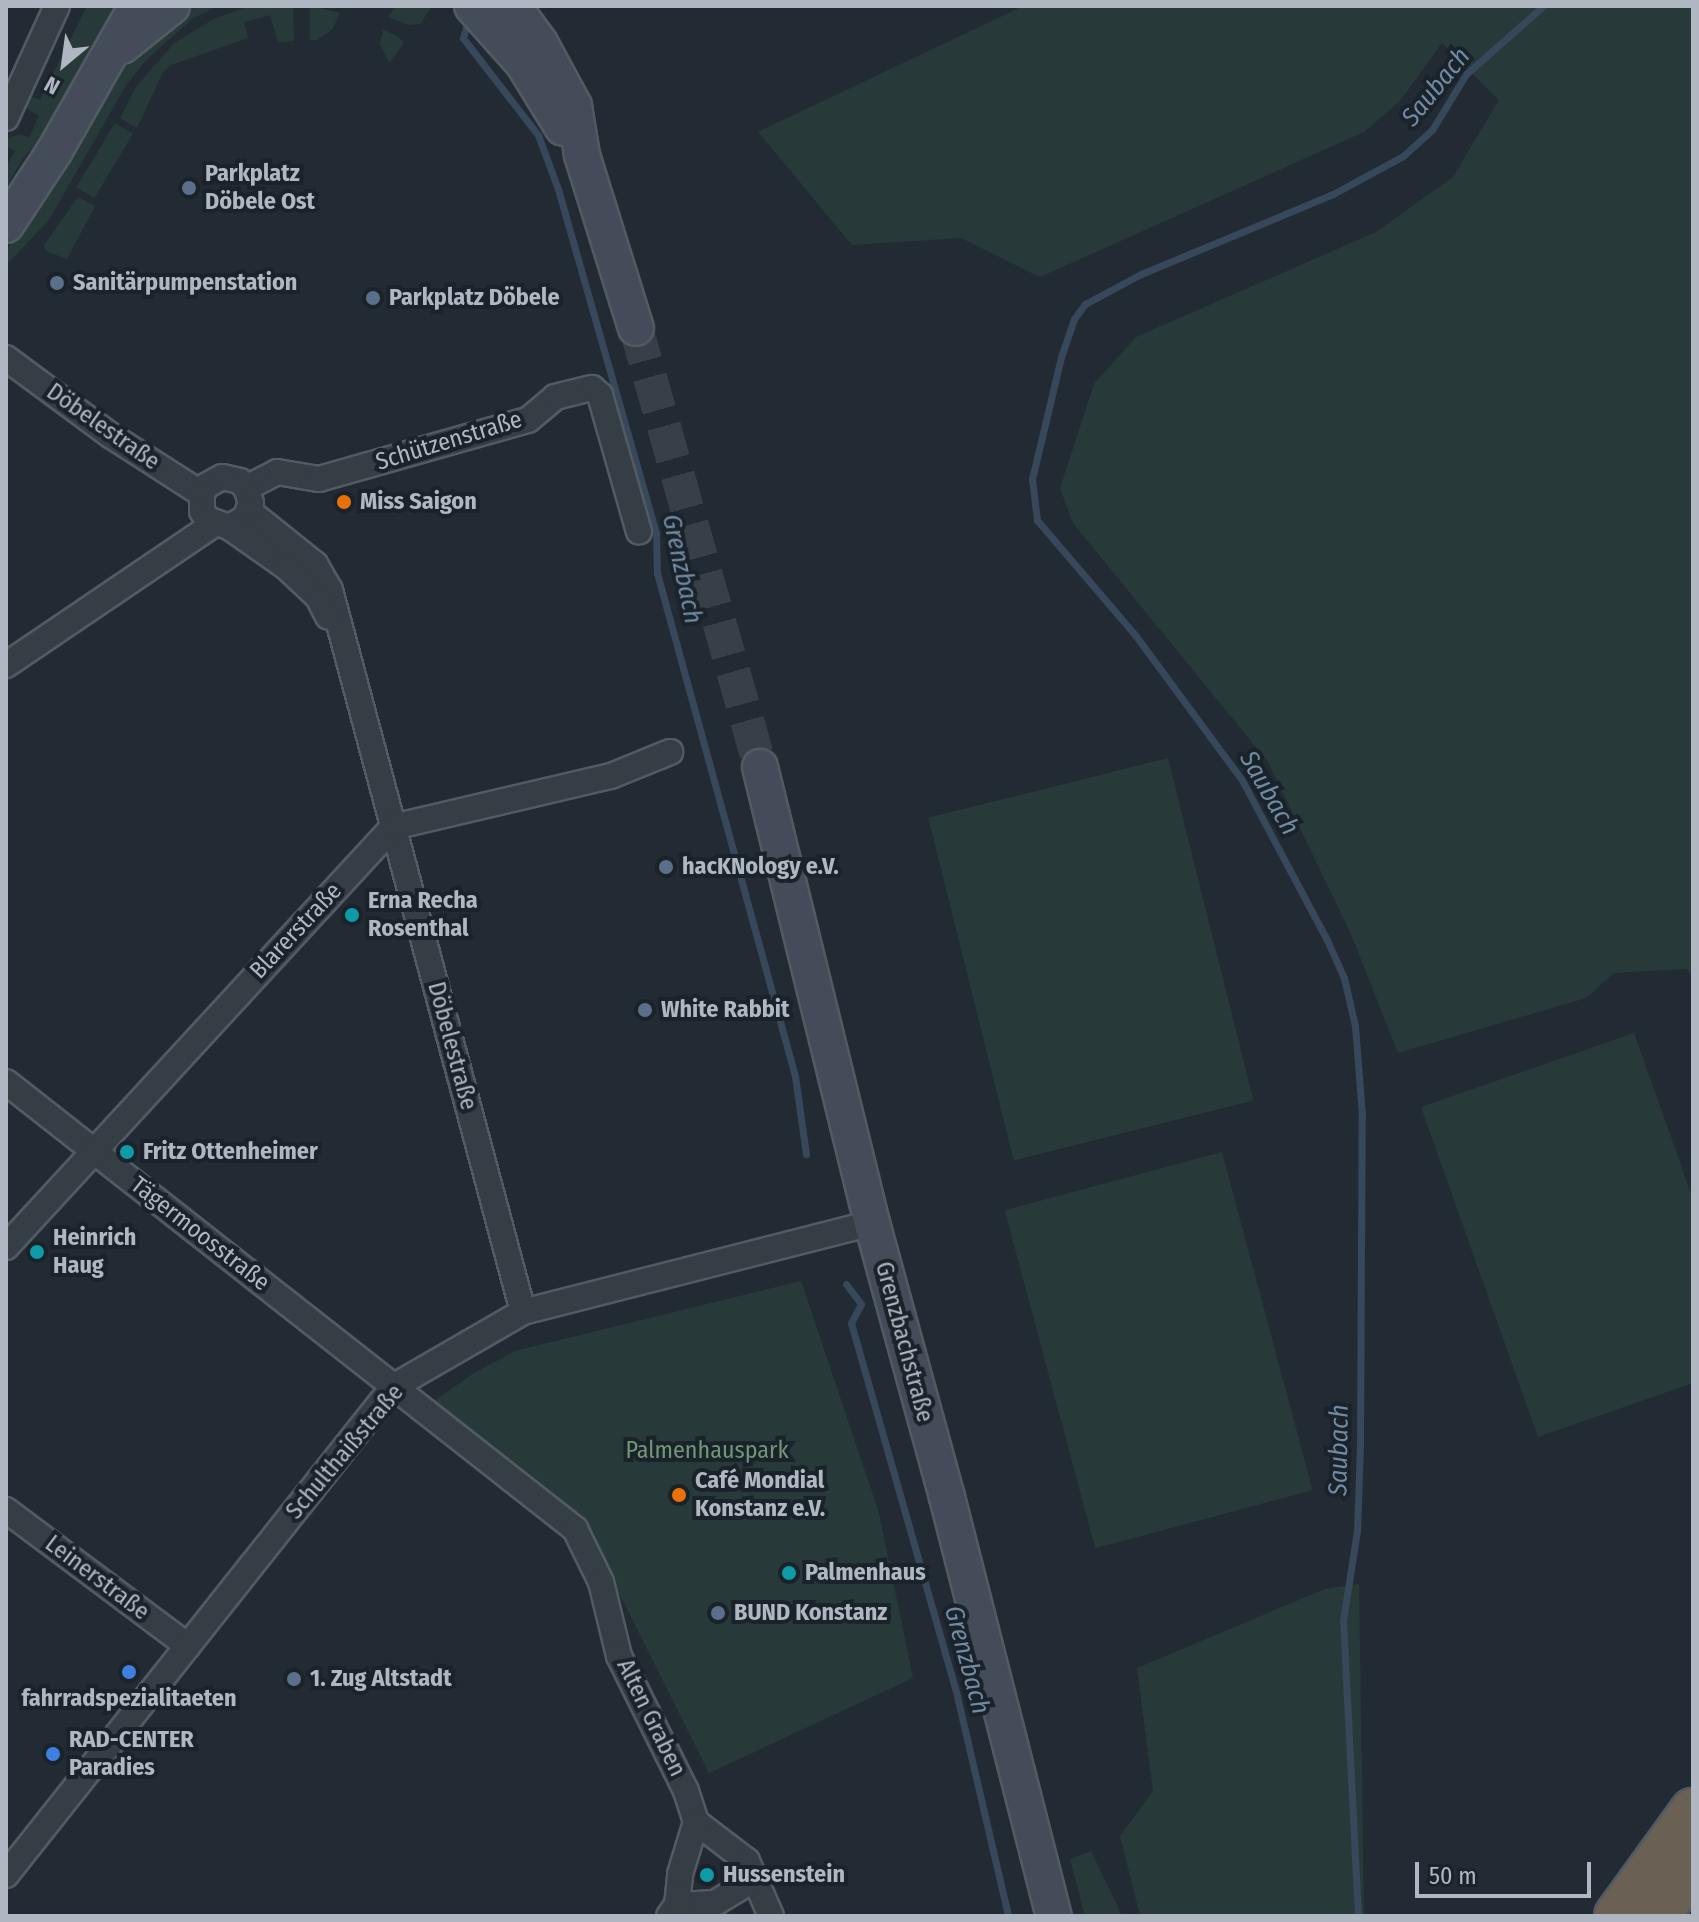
<!DOCTYPE html>
<html>
<head>
<meta charset="utf-8">
<style>
  body { margin:0 }
  #map { position:relative; width:1699px; height:1922px; overflow:hidden; background:#222b34; font-family:"Fira Sans Condensed",sans-serif }
  div>[style] { position:absolute }
  .green>* { inset:0; background:#273a39; transform-origin:0 0 }
  .stream>* { height:7px; margin:-3.5px; padding:0 3.5px; transform-origin:3.5px; border-radius:3.5px; background:#37485a }
  .secondary-tunnel>* { height:34px; margin-top:-17px; transform-origin:0; background:repeating-linear-gradient(90deg,#374049 0 34px,transparent 0 51px) }
  .roads { filter:drop-shadow(2px 0 #525a63) drop-shadow(-2px 0 #525a63) drop-shadow(0 2px #525a63) drop-shadow(0 -2px #525a63) }
  .street>* { height:24px; margin:-12px; padding:0 12px; transform-origin:12px; border-radius:12px; background:#353d45 }
  .secondary>* { height:34px; margin:-17px; padding:0 17px; transform-origin:17px; border-radius:17px; background:#434c58 }
  .highway>* { height:44px; margin:-22px; padding:0 22px; transform-origin:22px; border-radius:22px; background:#6a6053 }
  .dots>* { width:22px; height:22px; translate:-50% -50%; box-sizing:border-box; border:4px solid #1a222a; border-radius:50% }
  span { translate:-50% -50%; white-space:nowrap; text-align:center; line-height:1.15; -webkit-text-stroke:8px #1a222a; paint-order:stroke }
  .poi-label { font-size:24px; color:#afb7c2; font-weight:700 }
  .left { translate:0 -50%; text-align:left }
  .street-label { font-size:24px; color:#afb7c2 }
  .park-label { font-size:24px; color:#709677 }
  .water-label { font-size:26px; color:#728aa3; font-style:italic }
  .frame { position:absolute; inset:0; border:8px solid #afb7c2; pointer-events:none }
  .north { position:absolute; left:24px; top:24px; width:80px; height:80px; -webkit-text-stroke:6px #1a222a; paint-order:stroke; rotate:209deg; font-size:22px; font-weight:700; line-height:32px; text-align:center; color:#afb7c2 }
  .north::after { content:''; display:block; margin:auto; width:28px; height:36px; background:#afb7c2; clip-path:polygon(50% 0,100% 100%,50% 72%,0 100%) }
  .scale { position:absolute; left:1415px; top:1862px; width:176px; height:36px; box-sizing:border-box; border:4px solid #afb7c2; border-top:0; padding-left:10px; font-size:24px; line-height:28px; white-space:nowrap; color:#afb7c2; -webkit-text-stroke:6px #1a222a; paint-order:stroke }
</style>
</head>
<body>
<div id="map">
  <div class="green">
    <div style="clip-path:polygon(87px 6px,126px 6px,58px 120px,23px 158px,6px 188px,6px 166px,15px 151px,6px 146px,6px 139px,20px 134px,29px 138px,39px 116px,25px 107px,25px 93px,40px 100px)"></div>
    <div style="clip-path:polygon(193px 6px,218px 6px,192px 19px,145px 61px,125px 87px,49px 220px,6px 265px,6px 249px,33px 218px,118px 66px)"></div>
    <div style="clip-path:polygon(249px 6px,293px 6px,294px 41px,278px 42px,270px 15px,244px 22px,248px 38px,171px 65px,163px 72px,137px 128px,120px 118px,136px 87px,174px 43px,214px 19px)"></div>
    <div style="clip-path:polygon(310px 6px,340px 13px,332px 30px,317px 40px,310px 40px)"></div>
    <div style="clip-path:polygon(396px 6px,432px 6px,420px 24px,408px 25px,388px 17px)"></div>
    <div style="clip-path:polygon(1023px 6px,1693px 6px,1693px 976px,1686px 969px,1614px 973px,1586px 998px,1398px 1053px,1351px 934px,1268px 762px,1073px 523px,1060px 488px,1094px 384px,1136px 337px,1376px 232px,1453px 177px,1499px 100px,1442px 43px,1400px 101px,1364px 132px,1040px 277px,961px 238px,852px 245px,758px 132px)"></div>
    <div style="clip-path:polygon(383px 30px,398px 36px,404px 43px,389px 63px,380px 44px)"></div>
    <div style="left:115px;top:123px;width:21px;height:75px;rotate:31deg"></div>
    <div style="clip-path:polygon(78px 197px,95px 206px,67px 259px,46px 251px,44px 245px)"></div>
    <div style="left:1168px;top:758px;width:353px;height:247px;rotate:76deg"></div>
    <div style="clip-path:polygon(1634px 1033px,1693px 1199px,1693px 1383px,1538px 1437px,1421px 1107px)"></div>
    <div style="left:1222px;top:1152px;width:350px;height:225px;rotate:75deg"></div>
    <div style="clip-path:polygon(801px 1281px,879px 1513px,913px 1678px,709px 1773px,588px 1531px,421px 1410px,474px 1373px,515px 1351px)"></div>
    <div style="clip-path:polygon(1359px 1584px,1364px 1916px,1140px 1916px,1120px 1836px,1153px 1791px,1137px 1668px,1325px 1589px)"></div>
    <div style="clip-path:polygon(1091px 1851px,1119px 1909px,1121px 1916px,1085px 1916px,1070px 1859px)"></div>
  </div>
  <div class="stream">
    <div style="left:469px;top:18px;width:21px;rotate:107deg"></div>
    <div style="left:463px;top:38px;width:123px;rotate:52.3deg"></div>
    <div style="left:538px;top:135px;width:58px;rotate:69.7deg"></div>
    <div style="left:558px;top:189px;width:358px;rotate:74.1deg"></div>
    <div style="left:656px;top:533px;width:40px;rotate:88.6deg"></div>
    <div style="left:657px;top:573px;width:522px;rotate:74.66deg"></div>
    <div style="left:795px;top:1076px;width:79px;rotate:82deg"></div>
    <div style="left:846px;top:1284px;width:25px;rotate:53deg"></div>
    <div style="left:861px;top:1304px;width:21px;rotate:118deg"></div>
    <div style="left:851px;top:1323px;width:388px;rotate:74.1deg"></div>
    <div style="left:957px;top:1696px;width:226px;rotate:76.9deg"></div>
    <div style="left:1358px;top:1916px;width:295px;rotate:-92.9deg"></div>
    <div style="left:1343px;top:1621px;width:91px;rotate:-81.2deg"></div>
    <div style="left:1357px;top:1531px;width:88px;rotate:-88deg"></div>
    <div style="left:1360px;top:1443px;width:328px;rotate:-89.7deg"></div>
    <div style="left:1362px;top:1115px;width:89px;rotate:-94.5deg"></div>
    <div style="left:1355px;top:1026px;width:49px;rotate:-102.9deg"></div>
    <div style="left:1344px;top:978px;width:42px;rotate:-114.1deg"></div>
    <div style="left:1327px;top:940px;width:181px;rotate:-118deg"></div>
    <div style="left:1242px;top:780px;width:179px;rotate:-126.4deg"></div>
    <div style="left:1136px;top:636px;width:153px;rotate:-130.5deg"></div>
    <div style="left:1037px;top:520px;width:41px;rotate:-97deg"></div>
    <div style="left:1032px;top:479px;width:125px;rotate:-76.6deg"></div>
    <div style="left:1061px;top:357px;width:40px;rotate:-71.1deg"></div>
    <div style="left:1074px;top:319px;width:19px;rotate:-54deg"></div>
    <div style="left:1085px;top:304px;width:64px;rotate:-28.2deg"></div>
    <div style="left:1141px;top:274px;width:208px;rotate:-22.6deg"></div>
    <div style="left:1333px;top:194px;width:80px;rotate:-28.5deg"></div>
    <div style="left:1403px;top:156px;width:39px;rotate:-42deg"></div>
    <div style="left:1432px;top:130px;width:66px;rotate:-58.7deg"></div>
    <div style="left:1466px;top:74px;width:103px;rotate:-41.4deg"></div>
  </div>
  <div class="secondary-tunnel">
    <div style="left:636px;top:328px;width:456px;rotate:74.2deg"></div>
  </div>
  <div class="roads">
    <div class="street">
      <div style="left:6px;top:118px;width:123px;rotate:-65.5deg"></div>
      <div style="left:6px;top:358px;width:129px;rotate:36.5deg"></div>
      <div style="left:110px;top:435px;width:109px;rotate:32.7deg"></div>
      <div style="left:246px;top:488px;width:35px;rotate:-27deg"></div>
      <div style="left:277px;top:472px;width:43px;rotate:9.5deg"></div>
      <div style="left:319px;top:479px;width:217px;rotate:-15.8deg"></div>
      <div style="left:528px;top:420px;width:35px;rotate:-40deg"></div>
      <div style="left:555px;top:397px;width:38px;rotate:-14deg"></div>
      <div style="left:592px;top:388px;width:11px;rotate:41deg"></div>
      <div style="left:600px;top:395px;width:142px;rotate:74.1deg"></div>
      <div style="left:249px;top:511px;width:85px;rotate:38.8deg"></div>
      <div style="left:315px;top:564px;width:30px;rotate:60deg"></div>
      <div style="left:330px;top:590px;width:747px;rotate:75.03deg"></div>
      <div style="left:229px;top:527px;width:18px;rotate:-29deg"></div>
      <div style="left:245px;top:518px;width:16px;rotate:-68deg"></div>
      <div style="left:251px;top:503px;width:16px;rotate:-108deg"></div>
      <div style="left:246px;top:488px;width:9px;rotate:-131deg"></div>
      <div style="left:240px;top:481px;width:18px;rotate:-167deg"></div>
      <div style="left:222px;top:477px;width:18px;rotate:151deg"></div>
      <div style="left:206px;top:486px;width:9px;rotate:117deg"></div>
      <div style="left:202px;top:494px;width:17px;rotate:90deg"></div>
      <div style="left:202px;top:511px;width:9px;rotate:58deg"></div>
      <div style="left:207px;top:519px;width:23px;rotate:20deg"></div>
      <div style="left:229px;top:527px;width:70px;rotate:35.1deg"></div>
      <div style="left:286px;top:567px;width:44px;rotate:43.2deg"></div>
      <div style="left:318px;top:597px;width:22px;rotate:63deg"></div>
      <div style="left:6px;top:665px;width:251px;rotate:-34.1deg"></div>
      <div style="left:6px;top:1082px;width:724px;rotate:38.15deg"></div>
      <div style="left:575px;top:1529px;width:59px;rotate:63.9deg"></div>
      <div style="left:601px;top:1582px;width:76px;rotate:76.3deg"></div>
      <div style="left:619px;top:1656px;width:151px;rotate:63.6deg"></div>
      <div style="left:686px;top:1791px;width:33px;rotate:72deg"></div>
      <div style="left:696px;top:1822px;width:64px;rotate:37.4deg"></div>
      <div style="left:747px;top:1861px;width:60px;rotate:66.4deg"></div>
      <div style="left:6px;top:1247px;width:571px;rotate:-47.34deg"></div>
      <div style="left:393px;top:827px;width:224px;rotate:-13.2deg"></div>
      <div style="left:611px;top:776px;width:64px;rotate:-22.1deg"></div>
      <div style="left:6px;top:1510px;width:227px;rotate:36.8deg"></div>
      <div style="left:6px;top:1875px;width:623px;rotate:-51.58deg"></div>
      <div style="left:393px;top:1387px;width:150px;rotate:-30deg"></div>
      <div style="left:523px;top:1312px;width:360px;rotate:-14.3deg"></div>
      <div style="left:677px;top:1905px;width:38px;rotate:-3deg"></div>
      <div style="left:715px;top:1903px;width:48px;rotate:-31.4deg"></div>
      <div style="left:669px;top:1916px;width:14px;rotate:-54deg"></div>
      <div style="left:677px;top:1905px;width:31px;rotate:-84deg"></div>
      <div style="left:680px;top:1874px;width:54px;rotate:-72.9deg"></div>
    </div>
    <div class="secondary">
      <div style="left:472px;top:6px;width:76px;rotate:48.2deg"></div>
      <div style="left:523px;top:63px;width:76px;rotate:58.4deg"></div>
      <div style="left:513px;top:6px;width:46px;rotate:53.9deg"></div>
      <div style="left:540px;top:43px;width:72px;rotate:61.6deg"></div>
      <div style="left:574px;top:106px;width:50px;rotate:80.7deg"></div>
      <div style="left:582px;top:155px;width:181px;rotate:72.7deg"></div>
      <div style="left:122px;top:46px;width:64px;rotate:-38.7deg"></div>
      <div style="left:6px;top:225px;width:87px;rotate:-56.7deg"></div>
      <div style="left:54px;top:152px;width:168px;rotate:-60.4deg"></div>
      <div style="left:760px;top:767px;width:470px;rotate:76.2deg"></div>
      <div style="left:872px;top:1223px;width:284px;rotate:74.7deg"></div>
      <div style="left:947px;top:1497px;width:432px;rotate:75.7deg"></div>
    </div>
    <div class="highway">
      <div style="left:1617px;top:1916px;width:130px;rotate:-54.1deg"></div>
      <div style="left:1657px;top:1916px;width:61px;rotate:-53.7deg"></div>
    </div>
  </div>
  <div class="dots">
    <div style="left:189px;top:188px;background:#5c6f8a"></div>
    <div style="left:57px;top:283px;background:#5c6f8a"></div>
    <div style="left:373px;top:298px;background:#5c6f8a"></div>
    <div style="left:344px;top:502px;background:#e8710a"></div>
    <div style="left:666px;top:867px;background:#5c6f8a"></div>
    <div style="left:352px;top:915px;background:#0f9aa8"></div>
    <div style="left:645px;top:1010px;background:#5c6f8a"></div>
    <div style="left:127px;top:1152px;background:#0f9aa8"></div>
    <div style="left:37px;top:1252px;background:#0f9aa8"></div>
    <div style="left:679px;top:1495px;background:#e8710a"></div>
    <div style="left:789px;top:1573px;background:#0f9aa8"></div>
    <div style="left:718px;top:1613px;background:#5c6f8a"></div>
    <div style="left:129px;top:1672px;background:#3f7fe0"></div>
    <div style="left:294px;top:1679px;background:#5c6f8a"></div>
    <div style="left:53px;top:1754px;background:#3f7fe0"></div>
    <div style="left:707px;top:1875px;background:#0f9aa8"></div>
  </div>
  <div class="poi-label">
    <span class="left" style="left:205px;top:188px">Parkplatz<br>Döbele Ost</span>
    <span class="left" style="left:73px;top:283px">Sanitärpumpenstation</span>
    <span class="left" style="left:389px;top:298px">Parkplatz Döbele</span>
    <span class="left" style="left:360px;top:502px">Miss Saigon</span>
    <span class="left" style="left:682px;top:867px">hacKNology e.V.</span>
    <span class="left" style="left:368px;top:915px">Erna Recha<br>Rosenthal</span>
    <span class="left" style="left:661px;top:1010px">White Rabbit</span>
    <span class="left" style="left:143px;top:1152px">Fritz Ottenheimer</span>
    <span class="left" style="left:53px;top:1252px">Heinrich<br>Haug</span>
    <span class="left" style="left:695px;top:1495px">Café Mondial<br>Konstanz e.V.</span>
    <span class="left" style="left:805px;top:1573px">Palmenhaus</span>
    <span class="left" style="left:734px;top:1613px">BUND Konstanz</span>
    <span class="left" style="left:310px;top:1679px">1. Zug Altstadt</span>
    <span style="left:129px;top:1699px">fahrradspezialitaeten</span>
    <span class="left" style="left:69px;top:1754px">RAD-CENTER<br>Paradies</span>
    <span class="left" style="left:723px;top:1875px">Hussenstein</span>
  </div>
  <div class="street-label">
    <span style="left:103px;top:427px;rotate:35deg">Döbelestraße</span>
    <span style="left:449px;top:441px;rotate:-17deg">Schützenstraße</span>
    <span style="left:296px;top:931px;rotate:-47deg">Blarerstraße</span>
    <span style="left:452px;top:1046px;rotate:75deg">Döbelestraße</span>
    <span style="left:200px;top:1234px;rotate:38deg">Tägermoosstraße</span>
    <span style="left:904px;top:1342px;rotate:75deg">Grenzbachstraße</span>
    <span style="left:345px;top:1452px;rotate:-50deg">Schulthaißstraße</span>
    <span style="left:97px;top:1578px;rotate:37deg">Leinerstraße</span>
    <span style="left:651px;top:1718px;rotate:64deg">Alten Graben</span>
  </div>
  <div class="park-label">
    <span style="left:707px;top:1451px">Palmenhauspark</span>
  </div>
  <div class="water-label">
    <span style="left:1436px;top:87px;rotate:-51deg">Saubach</span>
    <span style="left:682px;top:569px;rotate:78deg">Grenzbach</span>
    <span style="left:1269px;top:793px;rotate:60deg">Saubach</span>
    <span style="left:1339px;top:1450px;rotate:-89deg">Saubach</span>
    <span style="left:967px;top:1660px;rotate:75deg">Grenzbach</span>
  </div>
  <div class="frame"></div>
  <div class="north">N</div>
  <div class="scale">50 m</div>
</div>
</body>
</html>
